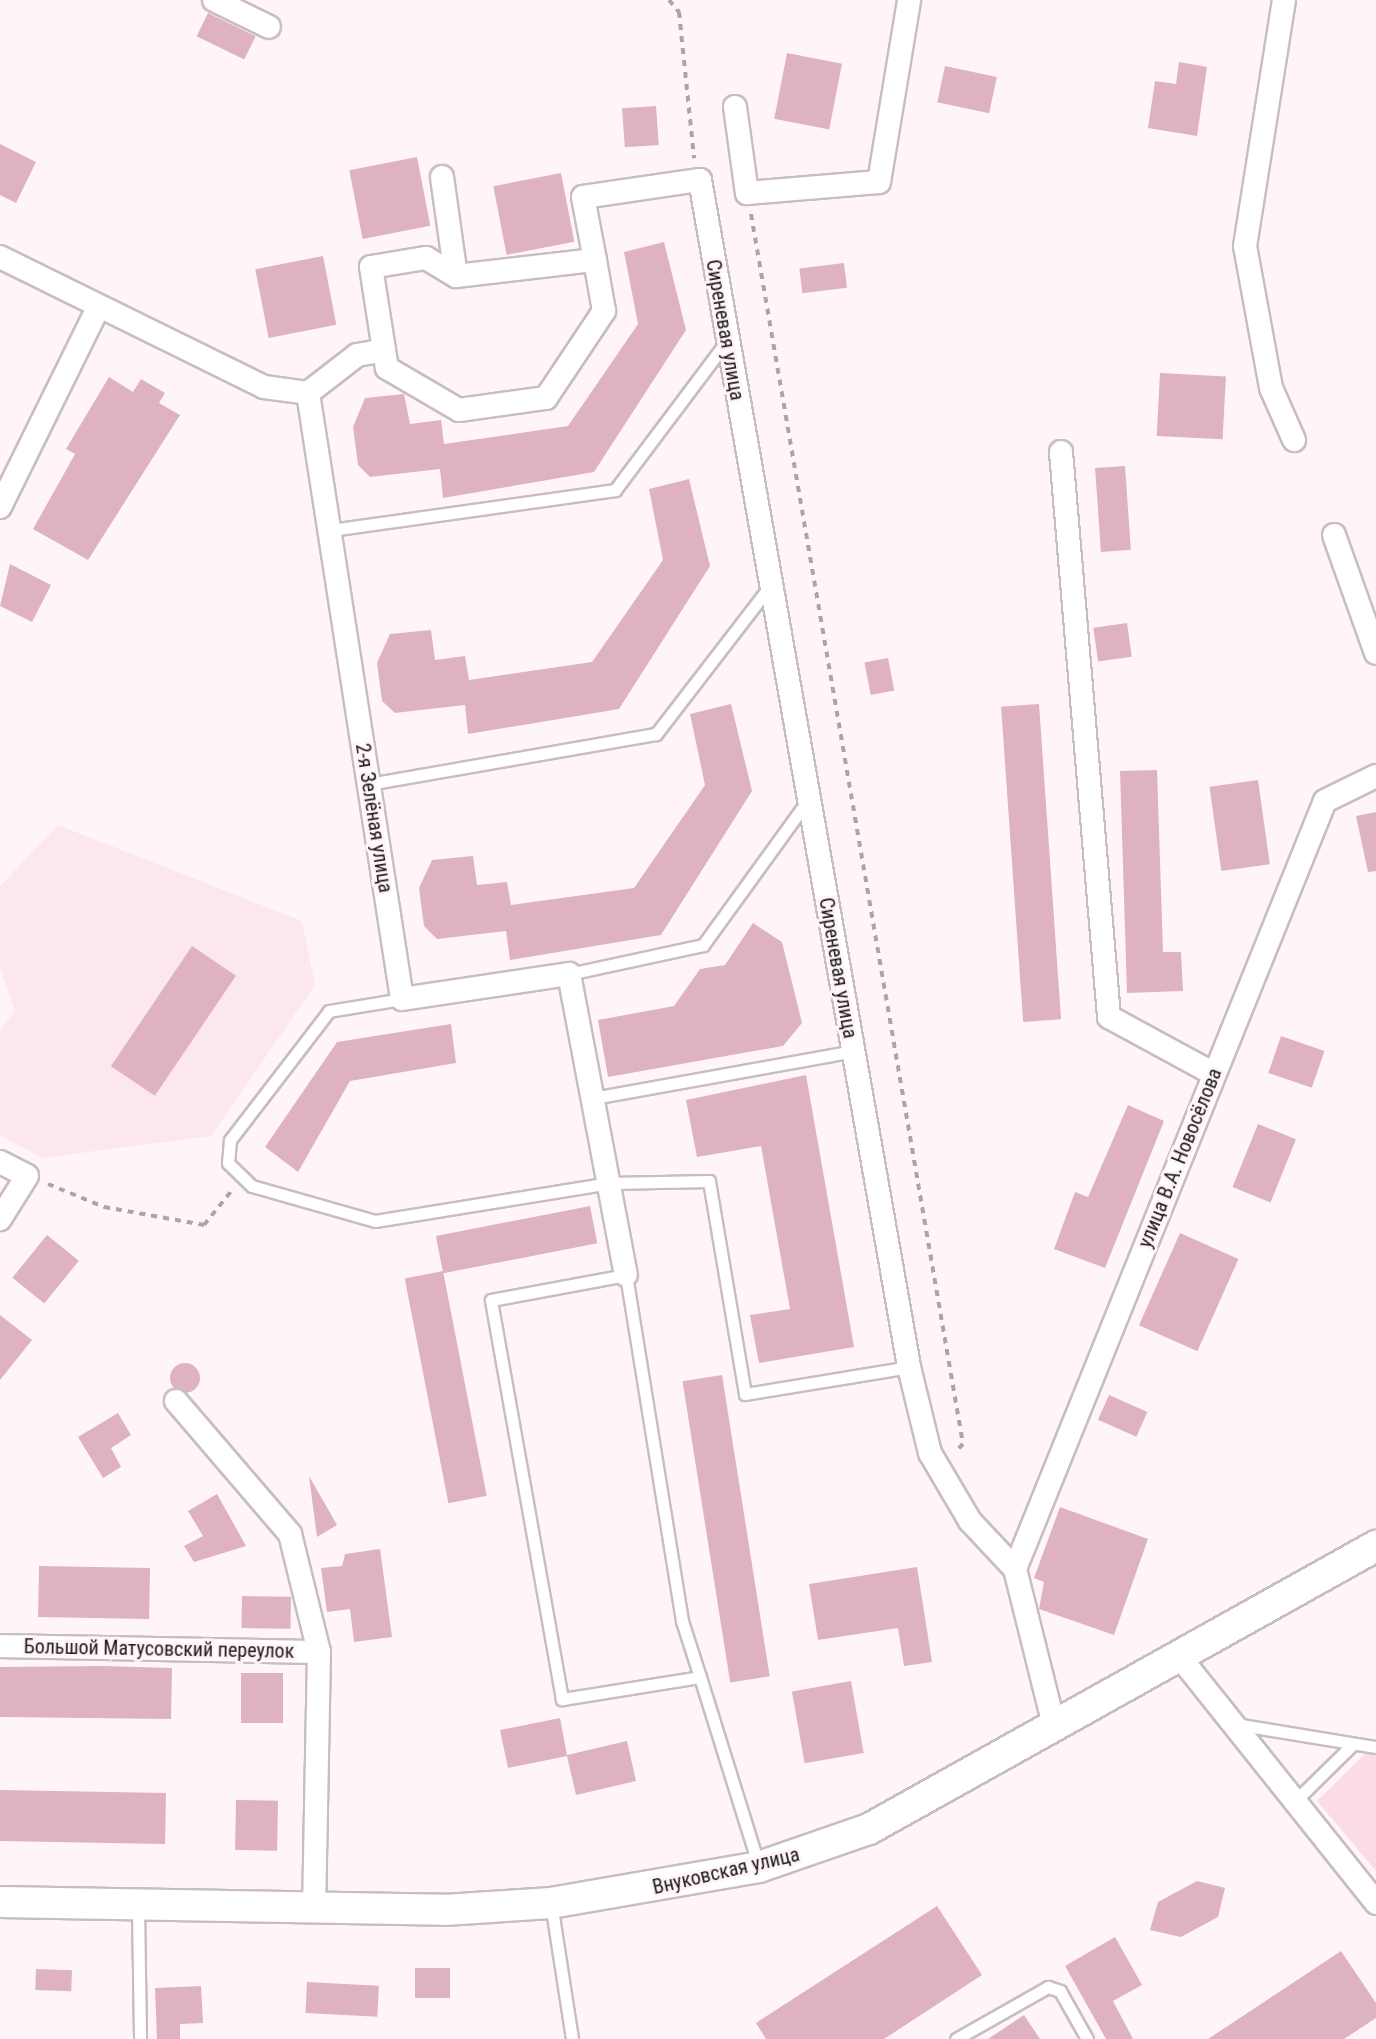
<!DOCTYPE html>
<html>
<head>
<meta charset="utf-8">
<style>
  body { margin:0 }
  #map { position:relative; width:1376px; height:2039px; overflow:hidden; background:#fff5f8; font-family:"Roboto Condensed",sans-serif }
  div>[style] { position:absolute }
  .built>* { inset:0; background:#fbe7ed }
  .green>* { inset:0; background:#fbdbe5 }
  .building>* { inset:0; background:#dfb2c1; transform-origin:0 0 }
  .round { border-radius:50% }
  .path>* { height:4px; margin-top:-2px; transform-origin:0; background:repeating-linear-gradient(90deg,#aca5a7 0 6px,transparent 0 12px) }
  .roads { filter:drop-shadow(2px 0 #c8bdc0) drop-shadow(-2px 0 #c8bdc0) drop-shadow(0 2px #c8bdc0) drop-shadow(0 -2px #c8bdc0) }
  .service>* { height:11px; margin:-5.5px; padding:0 5.5px; transform-origin:5.5px; border-radius:5.5px; background:#fff }
  .minor>* { height:22px; margin:-11px; padding:0 11px; transform-origin:11px; border-radius:11px; background:#fff }
  .secondary>* { height:30px; margin:-15px; padding:0 15px; transform-origin:15px; border-radius:15px; background:#fff }
  span { translate:-50% -50%; white-space:nowrap; text-align:center; line-height:1.15; -webkit-text-stroke:6px #fff5f8; paint-order:stroke }
  .street-label { font-size:20px; color:#1b1718 }
</style>
</head>
<body>
<div id="map">
  <div class="built">
    <div style="clip-path:polygon(58px 825px,302px 921px,315px 985px,211px 1136px,42px 1158px,0 1135px,0 1030px,15px 1011px,0 968px,0 886px)"></div>
  </div>
  <div class="green">
    <div style="clip-path:polygon(1376px 1743px,1376px 1871px,1317px 1801px)"></div>
  </div>
  <div class="building">
    <div style="left:208px;top:13px;width:53px;height:26px;rotate:26deg"></div>
    <div style="left:787px;top:53px;width:56px;height:67px;rotate:11deg"></div>
    <div style="clip-path:polygon(1179px 62px,1207px 67px,1197px 136px,1148px 128px,1155px 81px,1176px 84px)"></div>
    <div style="left:945px;top:66px;width:53px;height:37px;rotate:12deg"></div>
    <div style="left:656px;top:106px;width:39px;height:34px;rotate:86deg"></div>
    <div style="clip-path:polygon(0 144px,36px 162px,16px 203px,0 195px)"></div>
    <div style="left:417px;top:157px;width:70px;height:69px;rotate:79deg"></div>
    <div style="left:561px;top:173px;width:70px;height:69px;rotate:79deg"></div>
    <div style="clip-path:polygon(664px 242px,686px 330px,594px 472px,443px 498px,440px 469px,370px 477px,358px 465px,353px 427px,365px 398px,404px 394px,410px 424px,441px 420px,444px 444px,568px 426px,638px 324px,624px 252px)"></div>
    <div style="left:323px;top:256px;width:70px;height:69px;rotate:79deg"></div>
    <div style="left:844px;top:263px;width:25px;height:45px;rotate:83deg"></div>
    <div style="left:1160px;top:373px;width:66px;height:63px;rotate:3deg"></div>
    <div style="clip-path:polygon(109px 377px,133px 392px,141px 379px,165px 393px,159px 403px,180px 415px,88px 560px,33px 529px,75px 454px,66px 449px)"></div>
    <div style="left:1125px;top:466px;width:84px;height:30px;rotate:86deg"></div>
    <div style="clip-path:polygon(689px 479px,710px 566px,619px 709px,468px 734px,465px 705px,395px 713px,382px 701px,377px 663px,390px 634px,431px 630px,435px 660px,465px 656px,469px 680px,592px 662px,663px 560px,649px 489px)"></div>
    <div style="clip-path:polygon(10px 564px,51px 585px,32px 622px,0 606px)"></div>
    <div style="left:1127px;top:623px;width:34px;height:34px;rotate:82deg"></div>
    <div style="left:888px;top:658px;width:33px;height:24px;rotate:79deg"></div>
    <div style="clip-path:polygon(731px 704px,752px 791px,661px 935px,510px 960px,506px 931px,437px 939px,424px 926px,419px 888px,432px 860px,473px 856px,477px 885px,507px 882px,511px 905px,634px 888px,705px 785px,690px 714px)"></div>
    <div style="left:1039px;top:704px;width:316px;height:38px;rotate:86deg"></div>
    <div style="clip-path:polygon(1157px 770px,1163px 952px,1181px 952px,1183px 991px,1127px 993px,1120px 771px)"></div>
    <div style="left:1258px;top:780px;width:85px;height:49px;rotate:82deg"></div>
    <div style="clip-path:polygon(1376px 812px,1376px 871px,1368px 872px,1356px 816px)"></div>
    <div style="clip-path:polygon(753px 923px,782px 942px,802px 1023px,783px 1046px,608px 1077px,598px 1020px,674px 1006px,700px 969px,725px 965px)"></div>
    <div style="left:192px;top:946px;width:53px;height:145px;rotate:34deg"></div>
    <div style="clip-path:polygon(451px 1024px,456px 1063px,350px 1081px,298px 1172px,265px 1147px,337px 1042px)"></div>
    <div style="left:1281px;top:1036px;width:46px;height:39px;rotate:19deg"></div>
    <div style="clip-path:polygon(806px 1075px,854px 1347px,759px 1363px,750px 1315px,790px 1309px,761px 1146px,697px 1157px,686px 1100px)"></div>
    <div style="clip-path:polygon(1128px 1105px,1164px 1121px,1105px 1268px,1054px 1249px,1075px 1192px,1088px 1197px)"></div>
    <div style="left:1258px;top:1124px;width:41px;height:68px;rotate:22deg"></div>
    <div style="left:590px;top:1206px;width:38px;height:157px;rotate:79deg"></div>
    <div style="left:1180px;top:1233px;width:64px;height:101px;rotate:24deg"></div>
    <div style="left:47px;top:1235px;width:41px;height:55px;rotate:39deg"></div>
    <div style="left:443px;top:1271px;width:229px;height:39px;rotate:79deg"></div>
    <div style="clip-path:polygon(0 1315px,32px 1340px,0 1380px)"></div>
    <div class="round" style="left:170px;top:1363px;width:30px;height:30px"></div>
    <div style="left:722px;top:1375px;width:305px;height:40px;rotate:81deg"></div>
    <div style="left:1109px;top:1395px;width:42px;height:27px;rotate:24deg"></div>
    <div style="clip-path:polygon(118px 1413px,131px 1435px,111px 1448px,121px 1467px,103px 1478px,78px 1437px)"></div>
    <div style="clip-path:polygon(309px 1476px,337px 1525px,317px 1537px)"></div>
    <div style="clip-path:polygon(217px 1494px,246px 1546px,194px 1562px,184px 1546px,203px 1536px,188px 1511px)"></div>
    <div style="clip-path:polygon(1060px 1507px,1148px 1539px,1114px 1635px,1039px 1609px,1044px 1582px,1034px 1578px)"></div>
    <div style="clip-path:polygon(380px 1549px,392px 1637px,354px 1642px,350px 1609px,327px 1612px,321px 1568px,342px 1566px,345px 1554px)"></div>
    <div style="clip-path:polygon(917px 1567px,932px 1662px,904px 1666px,898px 1628px,818px 1640px,809px 1584px)"></div>
    <div style="left:150px;top:1568px;width:51px;height:111px;rotate:91deg"></div>
    <div style="left:242px;top:1596px;width:49px;height:32px;rotate:1deg"></div>
    <div style="clip-path:polygon(103px 1666px,172px 1668px,171px 1719px,0 1717px,0 1667px)"></div>
    <div style="left:241px;top:1673px;width:42px;height:50px"></div>
    <div style="left:851px;top:1681px;width:73px;height:60px;rotate:80deg"></div>
    <div style="clip-path:polygon(560px 1718px,567px 1755px,627px 1741px,636px 1781px,576px 1795px,567px 1756px,508px 1768px,500px 1730px)"></div>
    <div style="left:0;top:1790px;width:166px;height:51px;rotate:1deg"></div>
    <div style="left:236px;top:1800px;width:42px;height:50px;rotate:1deg"></div>
    <div style="clip-path:polygon(1197px 1881px,1225px 1888px,1218px 1917px,1181px 1937px,1150px 1930px,1158px 1902px)"></div>
    <div style="clip-path:polygon(937px 1906px,982px 1975px,884px 2039px,766px 2039px,756px 2023px)"></div>
    <div style="clip-path:polygon(1115px 1937px,1142px 1985px,1113px 2001px,1133px 2039px,1106px 2039px,1065px 1966px)"></div>
    <div style="clip-path:polygon(1341px 1951px,1376px 2003px,1376px 2018px,1344px 2039px,1208px 2039px)"></div>
    <div style="left:415px;top:1968px;width:35px;height:30px"></div>
    <div style="left:36px;top:1969px;width:36px;height:21px;rotate:2deg"></div>
    <div style="left:307px;top:1982px;width:72px;height:31px;rotate:3deg"></div>
    <div style="clip-path:polygon(201px 1986px,203px 2023px,180px 2024px,180px 2039px,157px 2039px,155px 1988px)"></div>
    <div style="clip-path:polygon(1024px 2015px,1040px 2039px,988px 2039px)"></div>
  </div>
  <div class="path">
    <div style="left:669px;top:0;width:16px;rotate:50deg"></div>
    <div style="left:679px;top:12px;width:147px;rotate:84.1deg"></div>
    <div style="left:751px;top:214px;width:1248px;rotate:80.22deg"></div>
    <div style="left:963px;top:1444px;width:11px;rotate:135deg"></div>
    <div style="left:48px;top:1184px;width:61px;rotate:22.3deg"></div>
    <div style="left:104px;top:1207px;width:102px;rotate:10.2deg"></div>
    <div style="left:204px;top:1225px;width:45px;rotate:-51.3deg"></div>
  </div>
  <div class="roads">
    <div class="service">
      <div style="left:331px;top:530px;width:287px;rotate:-8deg"></div>
      <div style="left:615px;top:490px;width:185px;rotate:-53.1deg"></div>
      <div style="left:369px;top:784px;width:291px;rotate:-9.9deg"></div>
      <div style="left:656px;top:734px;width:187px;rotate:-52.4deg"></div>
      <div style="left:569px;top:974px;width:137px;rotate:-12.2deg"></div>
      <div style="left:703px;top:945px;width:179px;rotate:-54.1deg"></div>
      <div style="left:402px;top:999px;width:74px;rotate:170.7deg"></div>
      <div style="left:329px;top:1011px;width:163px;rotate:127.5deg"></div>
      <div style="left:230px;top:1140px;width:23px;rotate:95deg"></div>
      <div style="left:228px;top:1163px;width:33px;rotate:44deg"></div>
      <div style="left:252px;top:1186px;width:128px;rotate:15.9deg"></div>
      <div style="left:375px;top:1221px;width:238px;rotate:-9.2deg"></div>
      <div style="left:610px;top:1183px;width:99px;rotate:-1.2deg"></div>
      <div style="left:709px;top:1181px;width:216px;rotate:80.4deg"></div>
      <div style="left:745px;top:1394px;width:166px;rotate:-9.3deg"></div>
      <div style="left:593px;top:1098px;width:264px;rotate:-10.2deg"></div>
      <div style="left:700px;top:1677px;width:140px;rotate:170.9deg"></div>
      <div style="left:562px;top:1699px;width:405px;rotate:-100.1deg"></div>
      <div style="left:491px;top:1300px;width:137px;rotate:-10.5deg"></div>
      <div style="left:626px;top:1275px;width:351px;rotate:80.8deg"></div>
      <div style="left:682px;top:1621px;width:59px;rotate:72.2deg"></div>
      <div style="left:700px;top:1677px;width:199px;rotate:72.7deg"></div>
      <div style="left:1235px;top:1724px;width:143px;rotate:9.3deg"></div>
      <div style="left:1293px;top:1803px;width:83px;rotate:-44.5deg"></div>
      <div style="left:551px;top:1903px;width:138px;rotate:81.2deg"></div>
      <div style="left:138px;top:1908px;width:131px;rotate:89.1deg"></div>
      <div style="left:956px;top:2039px;width:106px;rotate:-29.5deg"></div>
      <div style="left:1048px;top:1987px;width:13px;rotate:18deg"></div>
      <div style="left:1060px;top:1991px;width:55px;rotate:60.6deg"></div>
    </div>
    <div class="minor">
      <div style="left:214px;top:0;width:61px;rotate:26.1deg"></div>
      <div style="left:1284px;top:0;width:249px;rotate:99deg"></div>
      <div style="left:1245px;top:246px;width:144px;rotate:79.6deg"></div>
      <div style="left:1271px;top:388px;width:57px;rotate:66.1deg"></div>
      <div style="left:735px;top:107px;width:87px;rotate:82.1deg"></div>
      <div style="left:747px;top:193px;width:132px;rotate:-4.8deg"></div>
      <div style="left:879px;top:182px;width:184px;rotate:-80.6deg"></div>
      <div style="left:442px;top:177px;width:100px;rotate:82deg"></div>
      <div style="left:0;top:257px;width:294px;rotate:26.2deg"></div>
      <div style="left:264px;top:387px;width:44px;rotate:7.8deg"></div>
      <div style="left:308px;top:393px;width:613px;rotate:81.18deg"></div>
      <div style="left:402px;top:999px;width:169px;rotate:-8.5deg"></div>
      <div style="left:569px;top:974px;width:306px;rotate:79.3deg"></div>
      <div style="left:384px;top:350px;width:18px;rotate:81deg"></div>
      <div style="left:387px;top:368px;width:83px;rotate:30.3deg"></div>
      <div style="left:459px;top:410px;width:88px;rotate:-7.9deg"></div>
      <div style="left:546px;top:398px;width:105px;rotate:-56.3deg"></div>
      <div style="left:604px;top:311px;width:52px;rotate:-100deg"></div>
      <div style="left:308px;top:393px;width:62px;rotate:-37.8deg"></div>
      <div style="left:357px;top:355px;width:27px;rotate:-10deg"></div>
      <div style="left:384px;top:350px;width:84px;rotate:-98.9deg"></div>
      <div style="left:371px;top:267px;width:56px;rotate:-9.3deg"></div>
      <div style="left:426px;top:258px;width:35px;rotate:31deg"></div>
      <div style="left:456px;top:276px;width:140px;rotate:-6.6deg"></div>
      <div style="left:595px;top:260px;width:64px;rotate:-100.8deg"></div>
      <div style="left:583px;top:197px;width:118px;rotate:-8.3deg"></div>
      <div style="left:700px;top:180px;width:1205px;rotate:80.01deg"></div>
      <div style="left:909px;top:1367px;width:89px;rotate:76.3deg"></div>
      <div style="left:930px;top:1453px;width:79px;rotate:59.5deg"></div>
      <div style="left:970px;top:1521px;width:66px;rotate:46.8deg"></div>
      <div style="left:1015px;top:1569px;width:162px;rotate:76deg"></div>
      <div style="left:1061px;top:452px;width:567px;rotate:85.14deg"></div>
      <div style="left:1109px;top:1017px;width:119px;rotate:28.5deg"></div>
      <div style="left:0;top:507px;width:222px;rotate:-63.8deg"></div>
      <div style="left:1334px;top:535px;width:125px;rotate:70.4deg"></div>
      <div style="left:0;top:1162px;width:30px;rotate:27deg"></div>
      <div style="left:27px;top:1176px;width:51px;rotate:122.1deg"></div>
      <div style="left:176px;top:1401px;width:175px;rotate:49.4deg"></div>
      <div style="left:290px;top:1534px;width:122px;rotate:76.2deg"></div>
      <div style="left:319px;top:1652px;width:259px;rotate:91.1deg"></div>
      <div style="left:1015px;top:1569px;width:828px;rotate:-68.02deg"></div>
      <div style="left:1325px;top:801px;width:57px;rotate:-26.1deg"></div>
      <div style="left:0;top:1646px;width:319px;rotate:1.1deg"></div>
      <div style="left:1179px;top:1656px;width:316px;rotate:51.4deg"></div>
    </div>
    <div class="secondary">
      <div style="left:0;top:1902px;width:445px;rotate:1deg"></div>
      <div style="left:445px;top:1910px;width:106px;rotate:-3.8deg"></div>
      <div style="left:551px;top:1903px;width:211px;rotate:-9.8deg"></div>
      <div style="left:759px;top:1867px;width:116px;rotate:-19.1deg"></div>
      <div style="left:869px;top:1829px;width:581px;rotate:-29.17deg"></div>
    </div>
  </div>
  <div class="street-label">
    <span style="left:725px;top:330px;rotate:80deg">Сиреневая улица</span>
    <span style="left:374px;top:818px;rotate:81deg">2-я Зелёная улица</span>
    <span style="left:838px;top:968px;rotate:80deg">Сиреневая улица</span>
    <span style="left:1180px;top:1158px;rotate:-68deg">улица В.А. Новосёлова</span>
    <span style="left:159px;top:1649px;rotate:1deg">Большой Матусовский переулок</span>
    <span style="left:726px;top:1871px;rotate:-13deg">Внуковская улица</span>
  </div>
</div>
</body>
</html>
